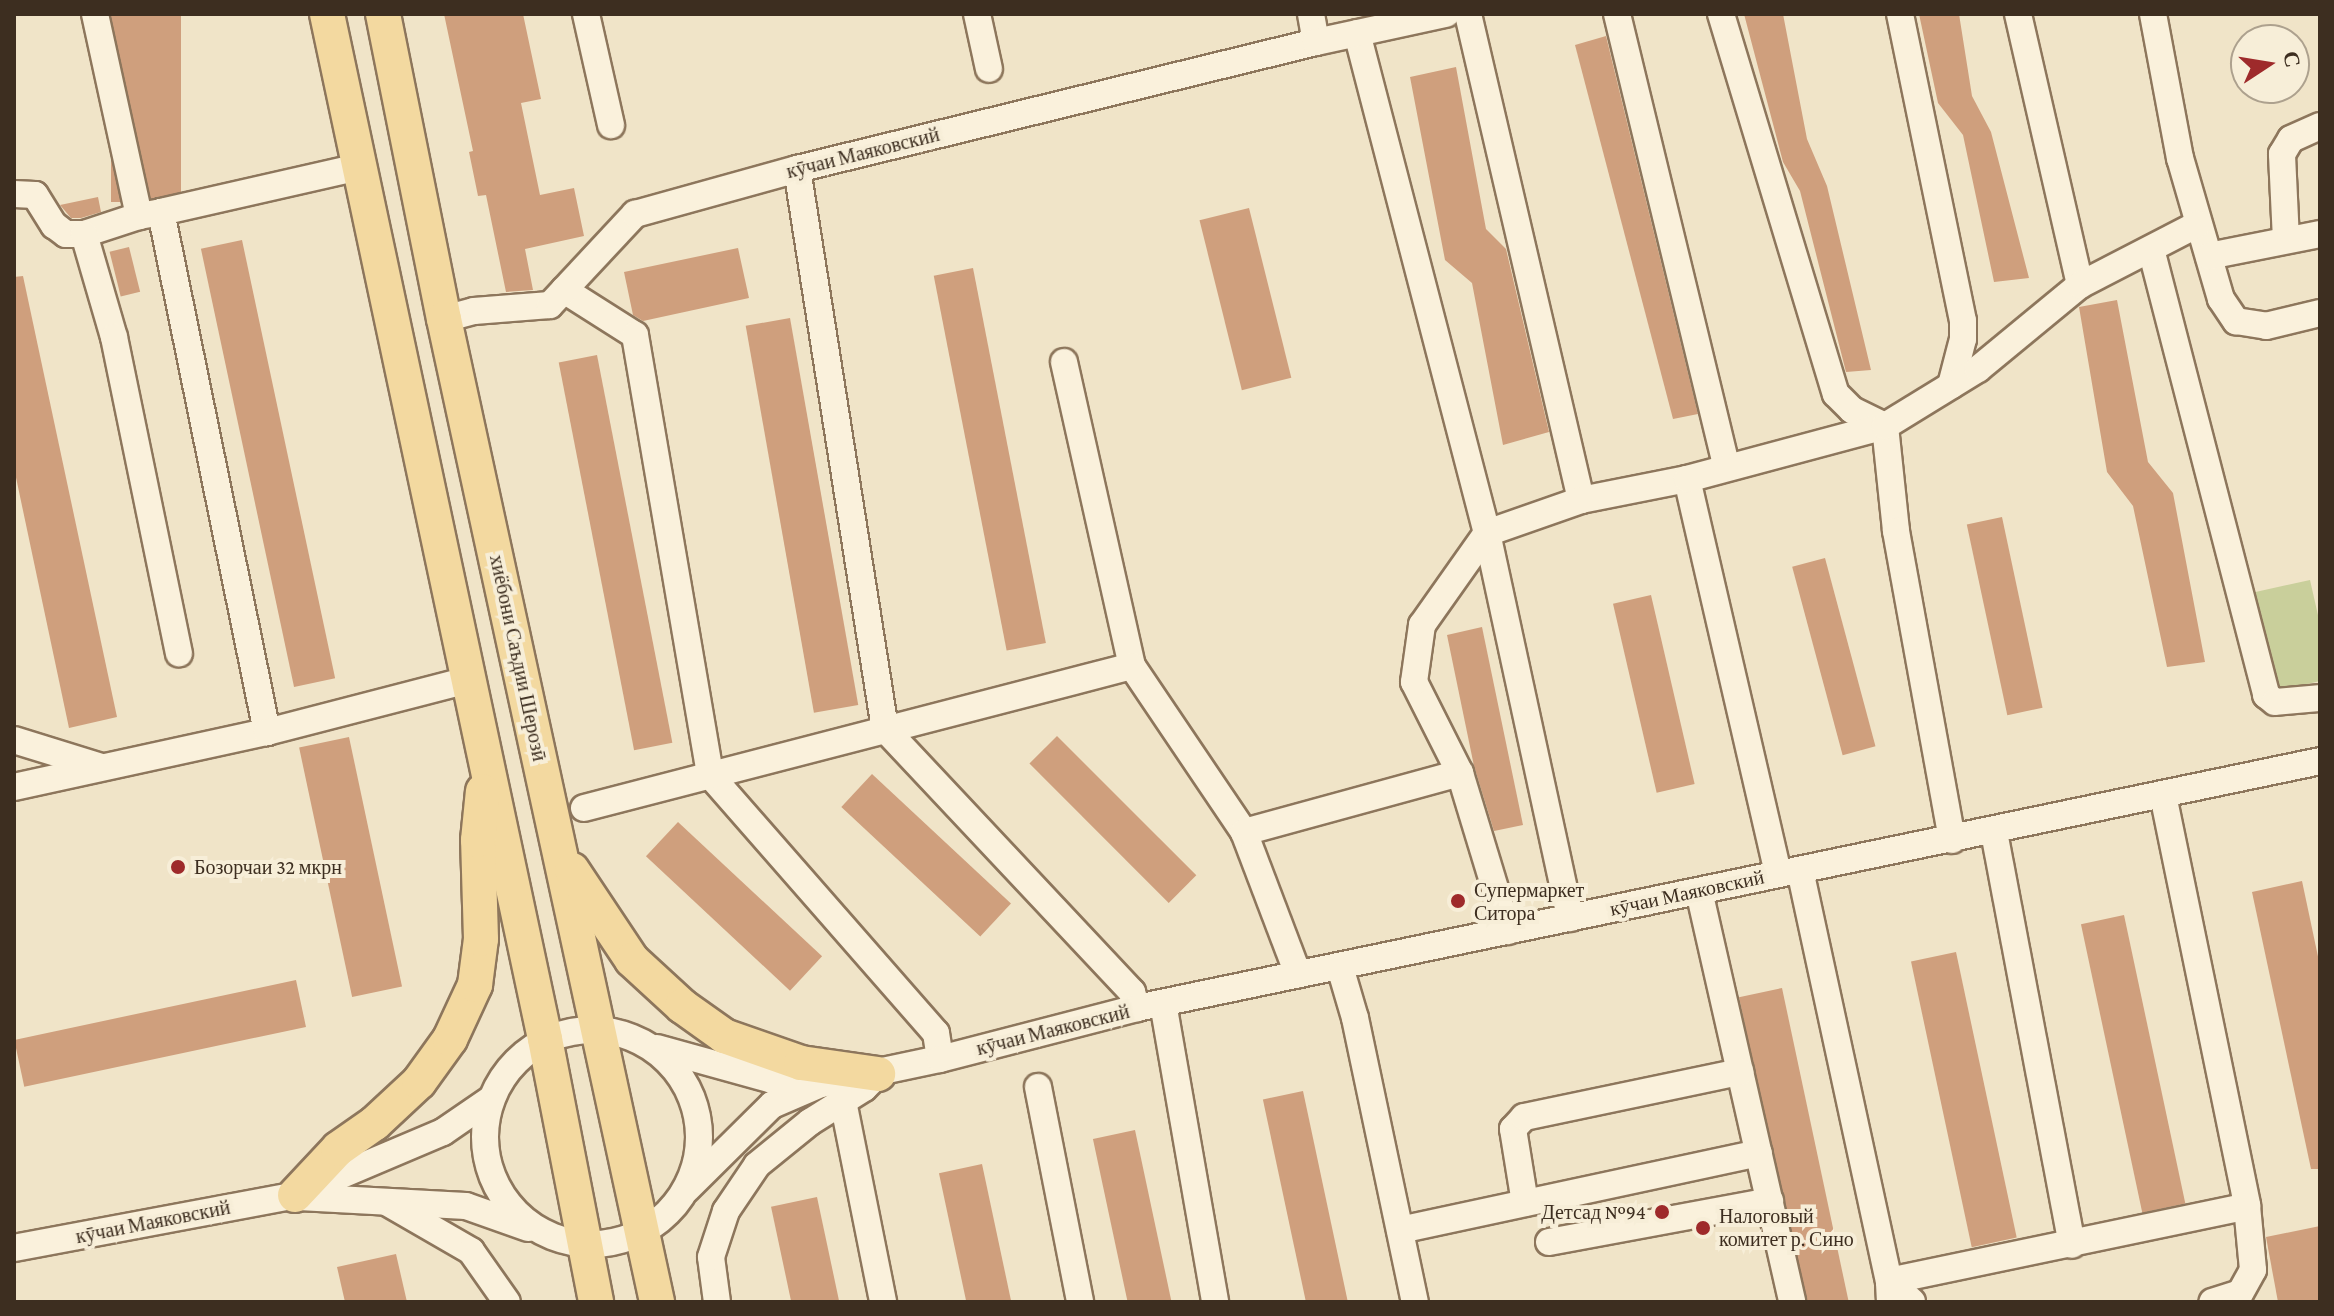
<!DOCTYPE html>
<html>
<head>
<meta charset="utf-8">
<style>
  body { margin:0 }
  #map { position:relative; width:2334px; height:1316px; overflow:hidden; background:#f0e4c8; font-family:"Crimson Pro",serif }
  div>[style] { position:absolute }
  .green>* { inset:0; background:#c9cf9b }
  .building>* { inset:0; background:#cf9f7d; transform-origin:0 0 }
  .roads { filter:drop-shadow(2px 0 #8d765c) drop-shadow(-2px 0 #8d765c) drop-shadow(0 2px #8d765c) drop-shadow(0 -2px #8d765c) }
  .minor>* { height:26px; margin:-13px; padding:0 13px; transform-origin:13px; border-radius:13px; background:#faf1dc }
  .minor>.ring { margin:-13px; padding:0; box-sizing:content-box; background:none; border:26px solid #faf1dc; border-radius:50% }
  .major>* { height:34px; margin:-17px; padding:0 17px; transform-origin:17px; border-radius:17px; background:#f3d9a0 }
  .dots>* { width:22px; height:22px; translate:-50% -50%; box-sizing:border-box; border:4px solid #f7eed8; border-radius:50% }
  span { translate:-50% -50%; white-space:nowrap; text-align:center; line-height:1.15; -webkit-text-stroke:8px #f7eed8; paint-order:stroke }
  .street-label { font-size:20px; color:#3d2e20 }
  .poi-label { font-size:20px; color:#3d2e20 }
  .left { translate:0 -50%; text-align:left }
  .right { translate:-100% -50%; text-align:right }
  .frame { position:absolute; inset:0; border:16px solid #3d2e20; pointer-events:none }
  .north { position:absolute; left:2230px; top:24px; width:80px; height:80px; box-sizing:border-box; background:#f7eed8; border:2px solid #ada18e; border-radius:50%; rotate:78deg; font-size:22px; font-weight:700; line-height:32px; text-align:center; color:#3d2e20 }
  .north::after { content:''; display:block; margin:auto; width:28px; height:36px; background:#9e2a2b; clip-path:polygon(50% 0,100% 100%,50% 72%,0 100%) }
</style>
</head>
<body>
<div id="map">
  <div class="green">
    <div style="clip-path:polygon(2310px 580px,2320px 624px,2320px 681px,2273px 692px,2251px 593px)"></div>
  </div>
  <div class="building">
    <div style="left:111px;top:14px;width:70px;height:188px"></div>
    <div style="clip-path:polygon(444px 14px,523px 14px,541px 99px,521px 103px,540px 195px,574px 188px,584px 236px,525px 249px,533px 290px,506px 292px,486px 195px,478px 196px,469px 152px,473px 151px)"></div>
    <div style="clip-path:polygon(1744px 14px,1783px 14px,1807px 139px,1827px 186px,1871px 370px,1846px 372px,1800px 191px,1783px 162px)"></div>
    <div style="clip-path:polygon(1919px 14px,1959px 14px,1972px 96px,1991px 132px,2029px 278px,1994px 282px,1963px 135px,1938px 103px)"></div>
    <div style="clip-path:polygon(1606px 36px,1698px 414px,1673px 419px,1575px 45px)"></div>
    <div style="clip-path:polygon(1456px 67px,1486px 229px,1506px 249px,1549px 432px,1503px 445px,1472px 283px,1445px 260px,1410px 77px)"></div>
    <div style="clip-path:polygon(98px 197px,101px 212px,81px 218px,71px 218px,60px 205px)"></div>
    <div style="left:1249px;top:208px;width:175px;height:51px;rotate:76deg"></div>
    <div style="left:242px;top:240px;width:448px;height:42px;rotate:78deg"></div>
    <div style="left:129px;top:247px;width:46px;height:20px;rotate:76deg"></div>
    <div style="clip-path:polygon(738px 248px,749px 298px,643px 321px,633px 315px,624px 272px)"></div>
    <div style="left:973px;top:268px;width:382px;height:40px;rotate:79deg"></div>
    <div style="clip-path:polygon(23px 276px,117px 717px,69px 728px,14px 468px,14px 277px)"></div>
    <div style="clip-path:polygon(2117px 300px,2148px 462px,2173px 493px,2205px 662px,2167px 667px,2133px 506px,2107px 472px,2079px 307px)"></div>
    <div style="left:790px;top:318px;width:393px;height:45px;rotate:80deg"></div>
    <div style="left:597px;top:355px;width:395px;height:39px;rotate:79deg"></div>
    <div style="left:2002px;top:517px;width:195px;height:36px;rotate:78deg"></div>
    <div style="left:1825px;top:558px;width:195px;height:34px;rotate:75deg"></div>
    <div style="left:1651px;top:595px;width:194px;height:39px;rotate:77deg"></div>
    <div style="clip-path:polygon(1482px 627px,1523px 825px,1494px 831px,1474px 766px,1447px 635px)"></div>
    <div style="left:1057px;top:736px;width:197px;height:39px;rotate:45deg"></div>
    <div style="left:349px;top:737px;width:255px;height:51px;rotate:78deg"></div>
    <div style="left:872px;top:774px;width:190px;height:45px;rotate:43deg"></div>
    <div style="left:678px;top:822px;width:197px;height:47px;rotate:43deg"></div>
    <div style="clip-path:polygon(2302px 881px,2320px 966px,2320px 1169px,2311px 1169px,2252px 892px)"></div>
    <div style="left:2124px;top:915px;width:295px;height:44px;rotate:78deg"></div>
    <div style="left:1956px;top:952px;width:292px;height:46px;rotate:78deg"></div>
    <div style="left:296px;top:980px;width:48px;height:288px;rotate:78deg"></div>
    <div style="left:1782px;top:988px;width:321px;height:44px;rotate:78deg"></div>
    <div style="left:1303px;top:1091px;width:216px;height:41px;rotate:78deg"></div>
    <div style="left:1135px;top:1130px;width:176px;height:43px;rotate:78deg"></div>
    <div style="left:982px;top:1164px;width:141px;height:44px;rotate:78deg"></div>
    <div style="left:817px;top:1197px;width:107px;height:47px;rotate:78deg"></div>
    <div style="clip-path:polygon(2320px 1226px,2320px 1302px,2278px 1302px,2266px 1237px)"></div>
    <div style="clip-path:polygon(396px 1254px,407px 1302px,345px 1302px,337px 1267px)"></div>
  </div>
  <div class="roads">
    <div class="minor">
      <div style="left:95px;top:14px;width:207px;rotate:77.7deg"></div>
      <div style="left:139px;top:216px;width:22px;rotate:-10deg"></div>
      <div style="left:161px;top:212px;width:531px;rotate:78.48deg"></div>
      <div style="left:586px;top:14px;width:114px;rotate:77.3deg"></div>
      <div style="left:977px;top:14px;width:56px;rotate:77.7deg"></div>
      <div style="left:1311px;top:14px;width:28px;rotate:80deg"></div>
      <div style="left:1468px;top:14px;width:499px;rotate:76.9deg"></div>
      <div style="left:1617px;top:14px;width:466px;rotate:76.4deg"></div>
      <div style="left:1721px;top:14px;width:397px;rotate:73.2deg"></div>
      <div style="left:1836px;top:394px;width:23px;rotate:45deg"></div>
      <div style="left:1852px;top:410px;width:37px;rotate:26deg"></div>
      <div style="left:1885px;top:426px;width:106px;rotate:84deg"></div>
      <div style="left:1896px;top:531px;width:314px;rotate:79.7deg"></div>
      <div style="left:1900px;top:14px;width:313px;rotate:78.4deg"></div>
      <div style="left:1963px;top:321px;width:18px;rotate:90deg"></div>
      <div style="left:1963px;top:339px;width:48px;rotate:104.6deg"></div>
      <div style="left:2018px;top:14px;width:278px;rotate:77.1deg"></div>
      <div style="left:2153px;top:14px;width:147px;rotate:79.4deg"></div>
      <div style="left:2180px;top:158px;width:147px;rotate:73.8deg"></div>
      <div style="left:2221px;top:299px;width:27px;rotate:56deg"></div>
      <div style="left:2236px;top:321px;width:30px;rotate:9deg"></div>
      <div style="left:2266px;top:326px;width:56px;rotate:-13.5deg"></div>
      <div style="left:1357px;top:33px;width:517px;rotate:75.43deg"></div>
      <div style="left:1487px;top:533px;width:394px;rotate:77.8deg"></div>
      <div style="left:797px;top:169px;width:567px;rotate:81.07deg"></div>
      <div style="left:885px;top:729px;width:361px;rotate:46.8deg"></div>
      <div style="left:1132px;top:992px;width:17px;rotate:73deg"></div>
      <div style="left:14px;top:194px;width:21px;rotate:3deg"></div>
      <div style="left:35px;top:195px;width:36px;rotate:58deg"></div>
      <div style="left:54px;top:225px;width:15px;rotate:37deg"></div>
      <div style="left:66px;top:234px;width:18px"></div>
      <div style="left:84px;top:234px;width:58px;rotate:-18.1deg"></div>
      <div style="left:161px;top:212px;width:203px;rotate:-12.8deg"></div>
      <div style="left:84px;top:234px;width:107px;rotate:73.8deg"></div>
      <div style="left:114px;top:337px;width:323px;rotate:78.4deg"></div>
      <div style="left:2286px;top:240px;width:86px;rotate:-92.7deg"></div>
      <div style="left:2282px;top:154px;width:17px;rotate:-59deg"></div>
      <div style="left:2291px;top:139px;width:32px;rotate:-24deg"></div>
      <div style="left:2151px;top:249px;width:461px;rotate:75.5deg"></div>
      <div style="left:2266px;top:695px;width:11px;rotate:38deg"></div>
      <div style="left:2275px;top:702px;width:45px;rotate:-5.1deg"></div>
      <div style="left:2209px;top:256px;width:113px;rotate:-11.2deg"></div>
      <div style="left:564px;top:290px;width:84px;rotate:32.4deg"></div>
      <div style="left:635px;top:335px;width:446px;rotate:80.3deg"></div>
      <div style="left:710px;top:775px;width:343px;rotate:48.8deg"></div>
      <div style="left:936px;top:1033px;width:26px;rotate:81deg"></div>
      <div style="left:444px;top:319px;width:31px;rotate:-15deg"></div>
      <div style="left:474px;top:311px;width:76px;rotate:-4.5deg"></div>
      <div style="left:550px;top:305px;width:125px;rotate:-47deg"></div>
      <div style="left:635px;top:214px;width:168px;rotate:-15.5deg"></div>
      <div style="left:797px;top:169px;width:534px;rotate:-13.75deg"></div>
      <div style="left:1316px;top:42px;width:133px;rotate:-12.2deg"></div>
      <div style="left:1064px;top:362px;width:312px;rotate:77.4deg"></div>
      <div style="left:1132px;top:666px;width:200px;rotate:56deg"></div>
      <div style="left:1244px;top:832px;width:152px;rotate:69.2deg"></div>
      <div style="left:1687px;top:479px;width:405px;rotate:77deg"></div>
      <div style="left:14px;top:740px;width:92px;rotate:17.1deg"></div>
      <div style="left:14px;top:787px;width:259px;rotate:-12.3deg"></div>
      <div style="left:267px;top:732px;width:208px;rotate:-14.5deg"></div>
      <div style="left:2163px;top:795px;width:419px;rotate:78.4deg"></div>
      <div style="left:2247px;top:1206px;width:64px;rotate:84.6deg"></div>
      <div style="left:2253px;top:1270px;width:26px;rotate:119deg"></div>
      <div style="left:2240px;top:1293px;width:29px;rotate:162deg"></div>
      <div style="left:584px;top:808px;width:566px;rotate:-14.53deg"></div>
      <div style="left:1244px;top:832px;width:224px;rotate:-15.3deg"></div>
      <div style="left:1994px;top:832px;width:420px;rotate:79.3deg"></div>
      <div style="left:1800px;top:870px;width:421px;rotate:77.8deg"></div>
      <div style="left:1889px;top:1281px;width:366px;rotate:-11.8deg"></div>
      <div style="left:1699px;top:891px;width:421px;rotate:77.2deg"></div>
      <div style="left:1508px;top:931px;width:165px;rotate:-106.9deg"></div>
      <div style="left:1460px;top:773px;width:102px;rotate:-116.8deg"></div>
      <div style="left:1414px;top:682px;width:58px;rotate:-82deg"></div>
      <div style="left:1422px;top:625px;width:113px;rotate:-54.8deg"></div>
      <div style="left:1487px;top:533px;width:100px;rotate:-19.3deg"></div>
      <div style="left:1581px;top:500px;width:108px;rotate:-11.2deg"></div>
      <div style="left:1687px;top:479px;width:205px;rotate:-15deg"></div>
      <div style="left:1885px;top:426px;width:109px;rotate:-31.5deg"></div>
      <div style="left:1978px;top:369px;width:132px;rotate:-39.5deg"></div>
      <div style="left:2080px;top:285px;width:133px;rotate:-27.3deg"></div>
      <div style="left:1340px;top:967px;width:53px;rotate:73.6deg"></div>
      <div style="left:1355px;top:1018px;width:290px;rotate:78.1deg"></div>
      <div style="left:1163px;top:1003px;width:303px;rotate:80.1deg"></div>
      <div class="ring" style="left:485px;top:1030px;width:188px;height:188px"></div>
      <div style="left:657px;top:1048px;width:119px;rotate:15.5deg"></div>
      <div style="left:772px;top:1080px;width:45px;rotate:5.1deg"></div>
      <div style="left:840px;top:1086px;width:220px;rotate:78.7deg"></div>
      <div style="left:1038px;top:1087px;width:219px;rotate:78.9deg"></div>
      <div style="left:687px;top:1189px;width:120px;rotate:-44.7deg"></div>
      <div style="left:772px;top:1105px;width:53px;rotate:-23.2deg"></div>
      <div style="left:821px;top:1084px;width:122px;rotate:-11.9deg"></div>
      <div style="left:940px;top:1059px;width:203px;rotate:-14.5deg"></div>
      <div style="left:1137px;top:1008px;width:1209px;rotate:-11.79deg"></div>
      <div style="left:299px;top:1197px;width:167px;rotate:3.1deg"></div>
      <div style="left:466px;top:1206px;width:66px;rotate:19.5deg"></div>
      <div style="left:388px;top:1203px;width:96px;rotate:30deg"></div>
      <div style="left:471px;top:1251px;width:62px;rotate:54.8deg"></div>
      <div style="left:1525px;top:1203px;width:75px;rotate:-99.2deg"></div>
      <div style="left:1513px;top:1129px;width:16px;rotate:-47deg"></div>
      <div style="left:1524px;top:1117px;width:221px;rotate:-11.8deg"></div>
      <div style="left:1400px;top:1230px;width:367px;rotate:-12.1deg"></div>
      <div style="left:1549px;top:1242px;width:225px;rotate:-10.5deg"></div>
      <div style="left:14px;top:1248px;width:283px;rotate:-10.6deg"></div>
      <div style="left:292px;top:1196px;width:164px;rotate:-23deg"></div>
      <div style="left:443px;top:1132px;width:58px;rotate:-34.5deg"></div>
      <div style="left:717px;top:1302px;width:45px;rotate:-97.6deg"></div>
      <div style="left:711px;top:1257px;width:48px;rotate:-71.9deg"></div>
      <div style="left:726px;top:1211px;width:55px;rotate:-56deg"></div>
      <div style="left:757px;top:1165px;width:68px;rotate:-39.1deg"></div>
      <div style="left:810px;top:1122px;width:64px;rotate:-32.2deg"></div>
      <div style="left:864px;top:1088px;width:16px;rotate:-45deg"></div>
      <div style="left:1890px;top:1302px;width:21px;rotate:-93deg"></div>
      <div style="left:1889px;top:1281px;width:31px;rotate:42deg"></div>
    </div>
    <div class="major">
      <div style="left:327px;top:14px;width:1048px;rotate:77.99deg"></div>
      <div style="left:545px;top:1039px;width:268px;rotate:79deg"></div>
      <div style="left:383px;top:14px;width:311px;rotate:78.7deg"></div>
      <div style="left:444px;top:319px;width:1006px;rotate:77.77deg"></div>
      <div style="left:572px;top:870px;width:108px;rotate:56.3deg"></div>
      <div style="left:632px;top:960px;width:68px;rotate:42.6deg"></div>
      <div style="left:682px;top:1006px;width:52px;rotate:35.5deg"></div>
      <div style="left:724px;top:1036px;width:82px;rotate:19.3deg"></div>
      <div style="left:801px;top:1063px;width:78px;rotate:8.1deg"></div>
      <div style="left:295px;top:1195px;width:63px;rotate:-46.9deg"></div>
      <div style="left:338px;top:1149px;width:45px;rotate:-35.1deg"></div>
      <div style="left:375px;top:1123px;width:60px;rotate:-43deg"></div>
      <div style="left:419px;top:1082px;width:53px;rotate:-54.2deg"></div>
      <div style="left:450px;top:1039px;width:60px;rotate:-65.2deg"></div>
      <div style="left:475px;top:985px;width:46px;rotate:-82.6deg"></div>
      <div style="left:481px;top:939px;width:99px;rotate:-91.7deg"></div>
      <div style="left:478px;top:840px;width:49px;rotate:-84.2deg"></div>
    </div>
  </div>
  <div class="dots">
    <div style="left:178px;top:867px;background:#9e2a2b"></div>
    <div style="left:1458px;top:901px;background:#9e2a2b"></div>
    <div style="left:1662px;top:1212px;background:#9e2a2b"></div>
    <div style="left:1703px;top:1228px;background:#9e2a2b"></div>
  </div>
  <div class="street-label">
    <span style="left:863px;top:153px;rotate:-14deg">кӯчаи Маяковский</span>
    <span style="left:518px;top:658px;rotate:78deg">хиёбони Саъдии Шерозӣ</span>
    <span style="left:1687px;top:893px;rotate:-12deg">кӯчаи Маяковский</span>
    <span style="left:1053px;top:1030px;rotate:-14deg">кӯчаи Маяковский</span>
    <span style="left:153px;top:1222px;rotate:-11deg">кӯчаи Маяковский</span>
  </div>
  <div class="poi-label">
    <span class="left" style="left:194px;top:867px">Бозорчаи 32 мкрн</span>
    <span class="left" style="left:1474px;top:902px">Супермаркет<br>Ситора</span>
    <span class="right" style="left:1646px;top:1212px">Детсад №94</span>
    <span class="left" style="left:1719px;top:1228px">Налоговый<br>комитет р. Сино</span>
  </div>
  <div class="frame"></div>
  <div class="north">С</div>
</div>
</body>
</html>
